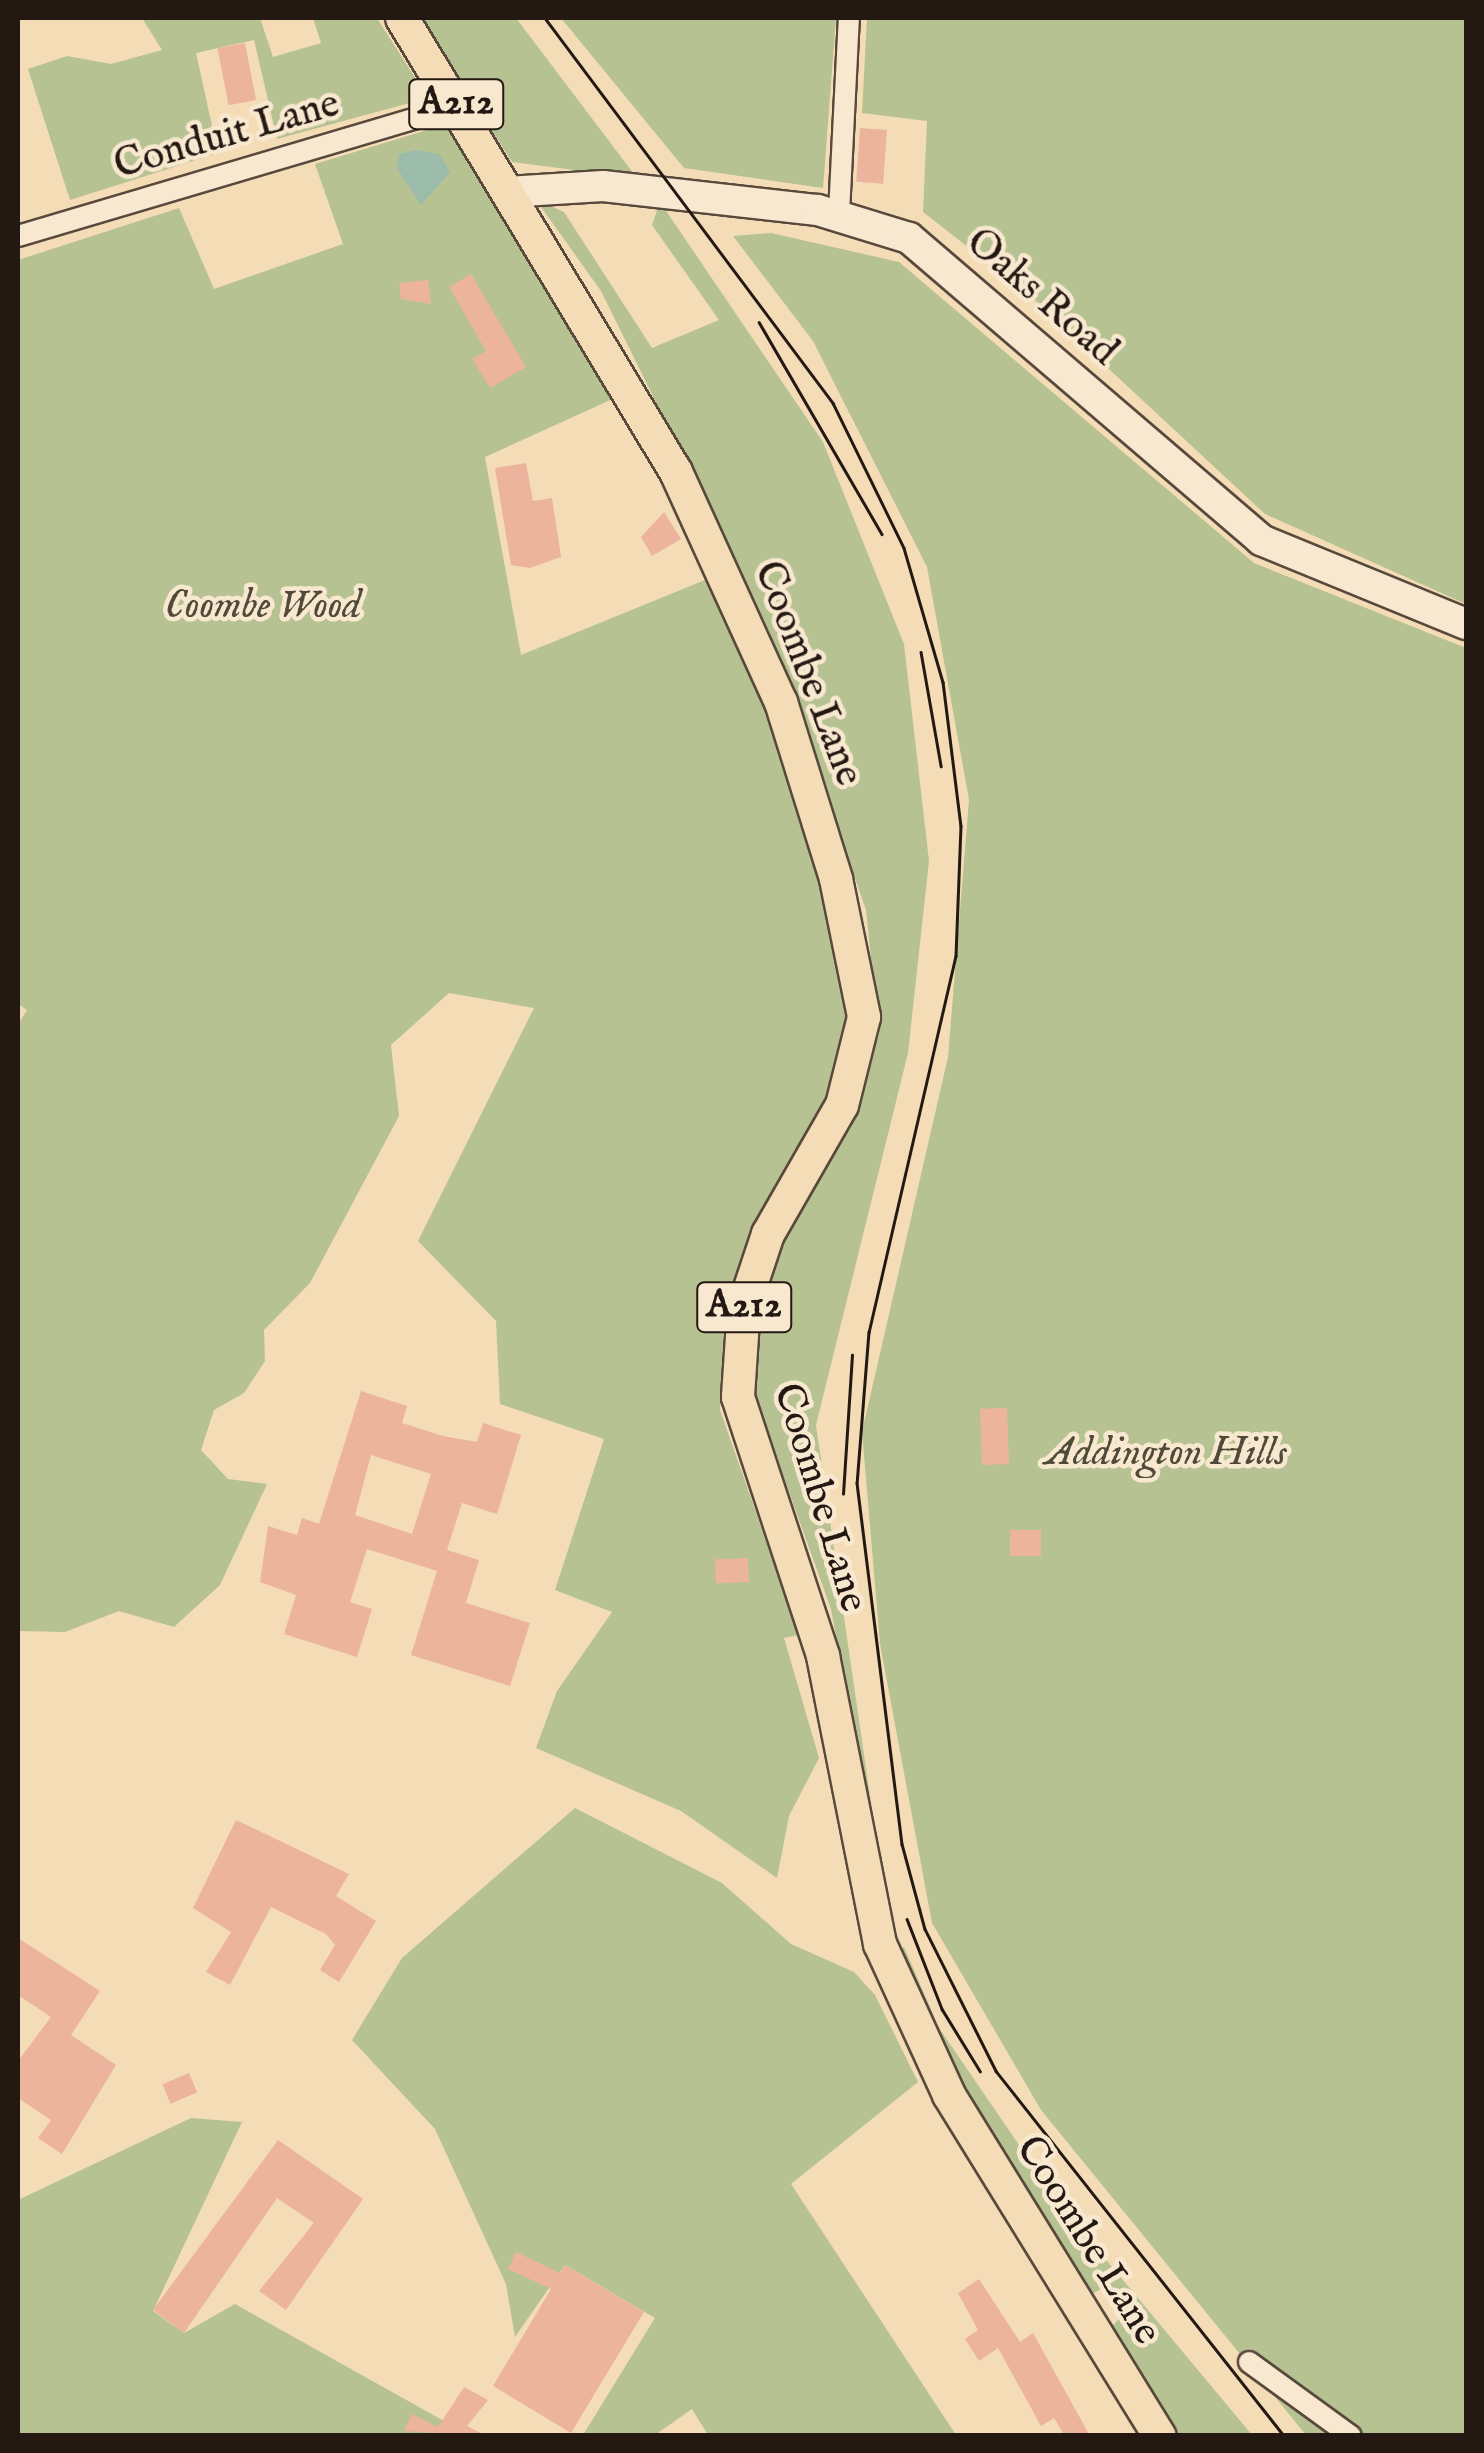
<!DOCTYPE html>
<html>
<head>
<meta charset="utf-8">
<style>
  body { margin:0 }
  #map { position:relative; width:1484px; height:2453px; overflow:hidden; background:#f4dcb7; font-family:"IM FELL English",serif }
  div>[style] { position:absolute }
  .green>* { inset:0; background:#b6c292 }
  .water>* { inset:0; background:#9cbcab }
  .building>* { inset:0; background:#ecb39d; transform-origin:0 0 }
  .roads { filter:drop-shadow(2px 0 #58493c) drop-shadow(-2px 0 #58493c) drop-shadow(0 2px #58493c) drop-shadow(0 -2px #58493c) }
  .street>* { height:20px; margin:-10px; padding:0 10px; transform-origin:10px; border-radius:10px; background:#f8e8d0 }
  .secondary>* { height:30px; margin:-15px; padding:0 15px; transform-origin:15px; border-radius:15px; background:#f8e8d0 }
  .primary>* { height:32px; margin:-16px; padding:0 16px; transform-origin:16px; border-radius:16px; background:#f4dcb7 }
  .tram>* { height:2.5px; margin:-1.25px; padding:0 1.25px; transform-origin:1.25px; border-radius:1.25px; background:#241813 }
  span { translate:-50% -50%; white-space:nowrap; text-align:center; line-height:1.15; -webkit-text-stroke:9px #f8e8d0; paint-order:stroke }
  .shield-label span { padding:2px 8px; background:#f8e8d0; border:2px solid; border-radius:8px; -webkit-text-stroke-width:0 }
  .shield-label { font-size:38px; color:#241813; font-weight:700 }
  .street-label { font-size:40px; color:#241813 }
  .park-label { font-size:40px; color:#504b39; font-style:italic }
  .frame { position:absolute; inset:0; border:20px solid #241813; pointer-events:none }
</style>
</head>
<body>
<div id="map">
  <div class="green">
    <div style="clip-path:polygon(142px 18px,260px 18px,273px 57px,321px 43px,313px 18px,377px 18px,428px 98px,277px 139px,254px 40px,196px 53px,218px 153px,70px 200px,28px 69px,67px 56px,111px 64px,162px 50px)"></div>
    <div style="clip-path:polygon(420px 18px,516px 18px,637px 178px,512px 162px)"></div>
    <div style="clip-path:polygon(561px 18px,836px 18px,823px 188px,684px 168px)"></div>
    <div style="clip-path:polygon(867px 18px,1466px 18px,1466px 604px,1265px 514px,1027px 293px,923px 212px,927px 121px,862px 113px)"></div>
    <div style="clip-path:polygon(450px 123px,617px 397px,485px 457px,521px 655px,710px 578px,767px 698px,838px 941px,849px 1016px,837px 1083px,769px 1197px,724px 1326px,720px 1410px,799px 1635px,784px 1638px,819px 1758px,789px 1816px,777px 1878px,681px 1811px,536px 1748px,557px 1691px,612px 1612px,555px 1590px,604px 1439px,500px 1404px,496px 1321px,418px 1241px,534px 1008px,449px 993px,391px 1045px,399px 1116px,310px 1283px,264px 1330px,265px 1361px,244px 1393px,214px 1410px,201px 1450px,228px 1479px,267px 1484px,220px 1585px,174px 1627px,119px 1611px,65px 1632px,18px 1631px,18px 1024px,27px 1010px,18px 1004px,18px 260px,179px 208px,214px 289px,343px 244px,315px 164px)"></div>
    <div style="clip-path:polygon(536px 200px,564px 212px,652px 348px,719px 320px,652px 225px,660px 202px,823px 442px,904px 644px,929px 861px,908px 1053px,816px 1425px,890px 1933px,831px 1609px,751px 1386px,762px 1303px,783px 1243px,879px 1035px,866px 910px,770px 633px,601px 291px)"></div>
    <div style="clip-path:polygon(771px 233px,899px 262px,1254px 563px,1466px 648px,1466px 2435px,1306px 2435px,1041px 2110px,932px 1923px,880px 1644px,862px 1432px,948px 1057px,969px 800px,927px 567px,813px 341px,733px 236px)"></div>
    <div style="clip-path:polygon(575px 1808px,722px 1883px,791px 1944px,854px 1972px,875px 1995px,918px 2082px,791px 2184px,956px 2435px,708px 2435px,692px 2409px,655px 2435px,583px 2435px,655px 2318px,565px 2265px,515px 2337px,506px 2284px,435px 2129px,352px 2040px,402px 1958px)"></div>
    <div style="clip-path:polygon(904px 1947px,939px 2028px,1058px 2202px,1252px 2435px,1170px 2435px,1105px 2333px,1120px 2318px,1121px 2298px,1107px 2286px,1086px 2297px,970px 2108px,894px 1952px)"></div>
    <div style="clip-path:polygon(191px 2118px,242px 2122px,153px 2311px,184px 2333px,235px 2304px,469px 2435px,18px 2436px,18px 2200px)"></div>
  </div>
  <div class="water">
    <div style="clip-path:polygon(416px 150px,439px 154px,450px 172px,421px 205px,397px 168px,399px 154px)"></div>
  </div>
  <div class="building">
    <div style="left:245px;top:43px;width:58px;height:28px;rotate:79deg"></div>
    <div style="left:860px;top:128px;width:27px;height:54px;rotate:4deg"></div>
    <div style="clip-path:polygon(471px 274px,526px 367px,490px 388px,472px 359px,486px 351px,449px 287px)"></div>
    <div style="clip-path:polygon(428px 280px,431px 304px,401px 299px,399px 283px)"></div>
    <div style="clip-path:polygon(526px 463px,533px 501px,552px 498px,561px 557px,530px 568px,511px 565px,495px 468px)"></div>
    <div style="clip-path:polygon(664px 512px,681px 539px,652px 556px,641px 537px)"></div>
    <div style="clip-path:polygon(evenodd,361px 1391px,407px 1406px,402px 1423px,443px 1436px,477px 1442px,483px 1423px,521px 1435px,497px 1514px,462px 1503px,447px 1550px,479px 1560px,466px 1603px,530px 1623px,510px 1686px,411px 1655px,437px 1571px,367px 1549px,350px 1602px,372px 1609px,357px 1657px,284px 1634px,296px 1595px,260px 1582px,268px 1526px,297px 1535px,302px 1518px,319px 1524px,361px 1391px,371px 1455px,431px 1474px,412px 1534px,355px 1515px,371px 1455px)"></div>
    <div style="left:1007px;top:1408px;width:56px;height:27px;rotate:88deg"></div>
    <div style="left:1010px;top:1530px;width:31px;height:26px"></div>
    <div style="left:748px;top:1558px;width:24px;height:33px;rotate:88deg"></div>
    <div style="clip-path:polygon(236px 1820px,349px 1874px,336px 1896px,376px 1921px,339px 1982px,320px 1970px,335px 1945px,326px 1934px,271px 1907px,230px 1985px,206px 1972px,231px 1932px,193px 1908px)"></div>
    <div style="clip-path:polygon(18px 1938px,100px 1991px,71px 2035px,116px 2065px,62px 2154px,38px 2138px,51px 2120px,18px 2098px,18px 2061px,51px 2017px,18px 1995px)"></div>
    <div style="left:189px;top:2073px;width:21px;height:29px;rotate:67deg"></div>
    <div style="clip-path:polygon(278px 2140px,363px 2199px,286px 2310px,259px 2291px,314px 2223px,277px 2198px,184px 2333px,153px 2310px)"></div>
    <div style="clip-path:polygon(516px 2252px,560px 2273px,565px 2265px,644px 2312px,571px 2433px,493px 2386px,551px 2289px,508px 2269px)"></div>
    <div style="clip-path:polygon(979px 2279px,1020px 2342px,1033px 2333px,1090px 2436px,1065px 2436px,1054px 2418px,1041px 2426px,998px 2348px,979px 2361px,965px 2339px,978px 2330px,958px 2293px)"></div>
    <div style="clip-path:polygon(464px 2387px,488px 2400px,467px 2426px,487px 2436px,404px 2431px,412px 2414px,438px 2427px)"></div>
  </div>
  <div class="roads">
    <div class="street">
      <div style="left:839px;top:213px;width:195px;rotate:-87.1deg"></div>
      <div style="left:18px;top:236px;width:458px;rotate:-16.5deg"></div>
      <div style="left:1249px;top:2362px;width:126px;rotate:36deg"></div>
    </div>
    <div class="secondary">
      <div style="left:507px;top:192px;width:96px;rotate:-3.6deg"></div>
      <div style="left:603px;top:186px;width:216px;rotate:6.4deg"></div>
      <div style="left:818px;top:210px;width:95px;rotate:17.1deg"></div>
      <div style="left:909px;top:238px;width:464px;rotate:40.6deg"></div>
      <div style="left:1261px;top:540px;width:222px;rotate:22.3deg"></div>
    </div>
    <div class="primary">
      <div style="left:402px;top:18px;width:530px;rotate:58.89deg"></div>
      <div style="left:676px;top:472px;width:253px;rotate:65.5deg"></div>
      <div style="left:781px;top:702px;width:185px;rotate:72.7deg"></div>
      <div style="left:836px;top:879px;width:141px;rotate:78.5deg"></div>
      <div style="left:864px;top:1017px;width:91px;rotate:104deg"></div>
      <div style="left:842px;top:1105px;width:149px;rotate:119.8deg"></div>
      <div style="left:768px;top:1234px;width:76px;rotate:108.4deg"></div>
      <div style="left:744px;top:1306px;width:91px;rotate:93.8deg"></div>
      <div style="left:738px;top:1397px;width:273px;rotate:71.8deg"></div>
      <div style="left:823px;top:1656px;width:294px;rotate:78.8deg"></div>
      <div style="left:880px;top:1944px;width:166px;rotate:65.4deg"></div>
      <div style="left:949px;top:2095px;width:401px;rotate:58.3deg"></div>
    </div>
  </div>
  <div class="tram">
    <div style="left:545px;top:18px;width:481px;rotate:53.2deg"></div>
    <div style="left:833px;top:403px;width:161px;rotate:63.9deg"></div>
    <div style="left:904px;top:548px;width:140px;rotate:73.8deg"></div>
    <div style="left:943px;top:682px;width:145px;rotate:82.9deg"></div>
    <div style="left:961px;top:826px;width:130px;rotate:92.2deg"></div>
    <div style="left:956px;top:956px;width:386px;rotate:103deg"></div>
    <div style="left:869px;top:1332px;width:151px;rotate:94.5deg"></div>
    <div style="left:857px;top:1483px;width:364px;rotate:82.9deg"></div>
    <div style="left:902px;top:1844px;width:88px;rotate:74.9deg"></div>
    <div style="left:925px;top:1929px;width:159px;rotate:63.4deg"></div>
    <div style="left:996px;top:2071px;width:465px;rotate:51.7deg"></div>
    <div style="left:759px;top:322px;width:245px;rotate:59.9deg"></div>
    <div style="left:921px;top:652px;width:116px;rotate:80deg"></div>
    <div style="left:843px;top:1494px;width:139px;rotate:-86.3deg"></div>
    <div style="left:907px;top:1919px;width:97px;rotate:68.7deg"></div>
    <div style="left:942px;top:2009px;width:73px;rotate:58.5deg"></div>
  </div>
  <div class="shield-label">
    <span style="left:456px;top:104px">A212</span>
    <span style="left:744px;top:1307px">A212</span>
  </div>
  <div class="street-label">
    <span style="left:227px;top:136px;rotate:-16deg">Conduit Lane</span>
    <span style="left:1041px;top:298px;rotate:41deg">Oaks Road</span>
    <span style="left:807px;top:674px;rotate:69deg">Coombe Lane</span>
    <span style="left:819px;top:1498px;rotate:73deg">Coombe Lane</span>
    <span style="left:1087px;top:2241px;rotate:58deg">Coombe Lane</span>
  </div>
  <div class="park-label">
    <span style="left:263px;top:607px">Coombe Wood</span>
    <span style="left:1166px;top:1454px">Addington Hills</span>
  </div>
  <div class="frame"></div>
</div>
</body>
</html>
